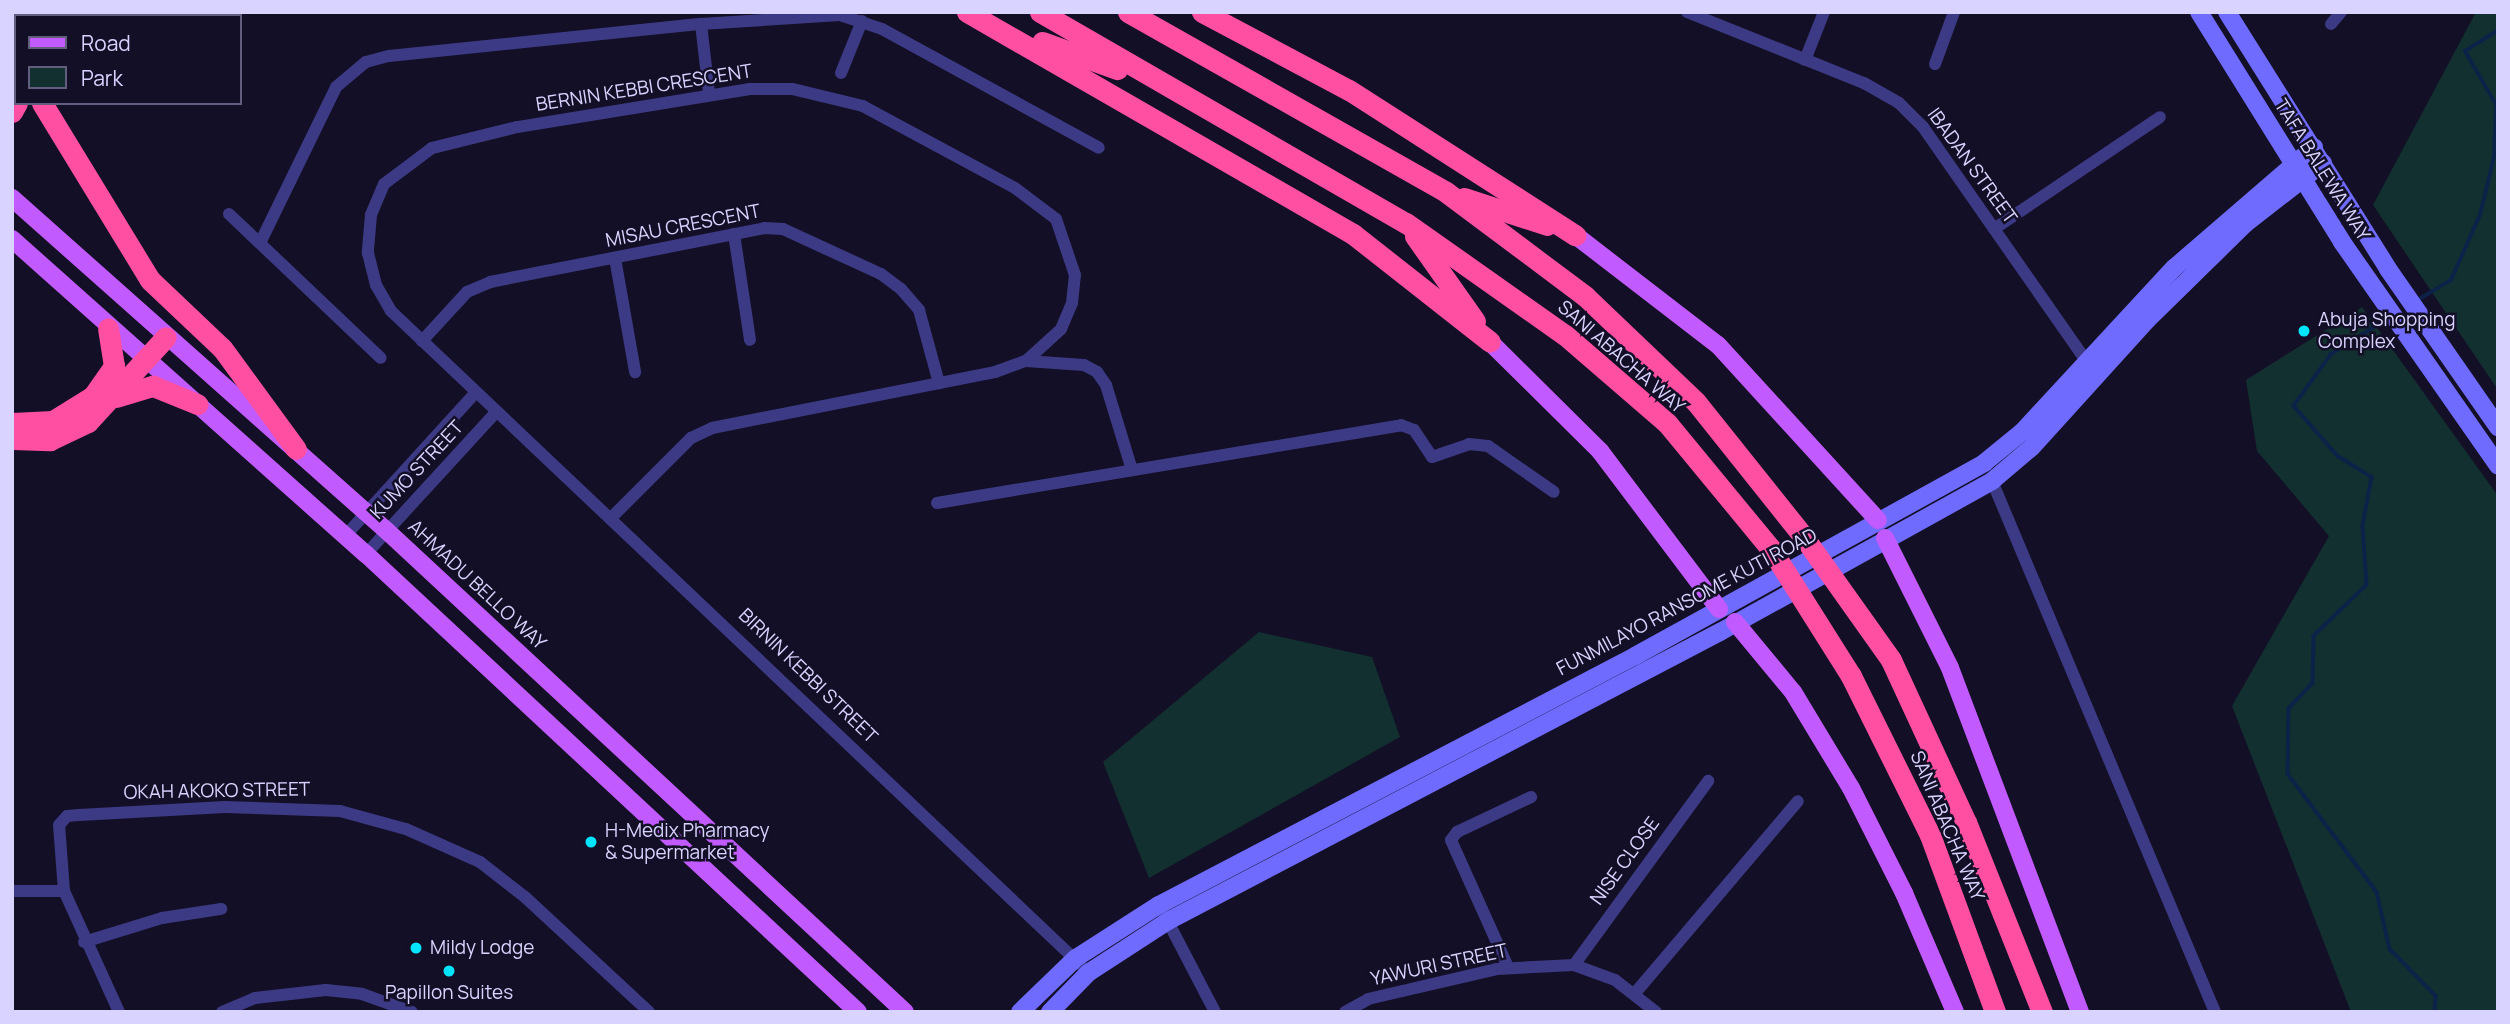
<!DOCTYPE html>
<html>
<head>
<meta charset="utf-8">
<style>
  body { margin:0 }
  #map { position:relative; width:2510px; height:1024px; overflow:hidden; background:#130f26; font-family:Manrope,sans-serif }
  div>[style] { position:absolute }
  .green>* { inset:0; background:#12302f }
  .stream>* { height:3.5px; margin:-1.75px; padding:0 1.75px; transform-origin:1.75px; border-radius:1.75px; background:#0c2248 }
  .street>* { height:12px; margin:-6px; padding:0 6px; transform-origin:6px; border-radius:6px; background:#3d3a85 }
  .secondary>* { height:18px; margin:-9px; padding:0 9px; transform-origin:9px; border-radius:9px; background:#6f6bff }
  .primary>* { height:18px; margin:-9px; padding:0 9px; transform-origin:9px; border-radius:9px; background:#c25bff }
  .highway>* { height:21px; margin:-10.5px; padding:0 10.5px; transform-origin:10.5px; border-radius:10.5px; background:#ff4fa3 }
  .dots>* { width:19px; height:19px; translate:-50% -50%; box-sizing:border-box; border:4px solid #130f26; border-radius:50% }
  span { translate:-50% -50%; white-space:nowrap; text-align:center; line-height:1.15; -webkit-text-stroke:5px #130f26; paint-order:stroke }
  .street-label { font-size:19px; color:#d9d4ff }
  .poi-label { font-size:19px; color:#d9d4ff }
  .left { translate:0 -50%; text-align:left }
  .frame { position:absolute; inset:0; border:14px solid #d9d4ff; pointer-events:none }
  .legend { position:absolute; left:14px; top:14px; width:228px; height:91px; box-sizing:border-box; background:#130f26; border:2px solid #625e7d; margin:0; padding:9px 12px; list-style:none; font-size:21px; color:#d9d4ff }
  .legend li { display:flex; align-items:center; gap:14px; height:35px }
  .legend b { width:35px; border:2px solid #625e7d }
</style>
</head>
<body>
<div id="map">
  <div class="green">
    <div style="clip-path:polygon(2476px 12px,2498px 12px,2498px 390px,2373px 205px)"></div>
    <div style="clip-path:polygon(2362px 307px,2498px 496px,2498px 1012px,2351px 1012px,2232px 706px,2329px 536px,2257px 451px,2246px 380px)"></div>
    <div style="clip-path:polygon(1259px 632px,1372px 657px,1400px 737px,1149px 878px,1103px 762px)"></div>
  </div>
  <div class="stream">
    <div style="left:2416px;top:301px;width:41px;rotate:-31deg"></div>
    <div style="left:2451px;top:280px;width:71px;rotate:-66deg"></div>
    <div style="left:2480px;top:215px;width:60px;rotate:-76.4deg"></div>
    <div style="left:2494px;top:157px;width:52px;rotate:-87.8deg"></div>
    <div style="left:2496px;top:105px;width:62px;rotate:-119.9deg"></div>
    <div style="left:2465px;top:51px;width:39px;rotate:-32deg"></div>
    <div style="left:2389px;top:318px;width:69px;rotate:147.5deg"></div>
    <div style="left:2331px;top:355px;width:63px;rotate:126deg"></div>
    <div style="left:2294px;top:406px;width:67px;rotate:48.7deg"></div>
    <div style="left:2338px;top:456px;width:40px;rotate:32deg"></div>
    <div style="left:2372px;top:477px;width:50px;rotate:100.4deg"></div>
    <div style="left:2363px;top:526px;width:59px;rotate:86.1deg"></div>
    <div style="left:2367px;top:585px;width:74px;rotate:136.1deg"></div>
    <div style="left:2314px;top:636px;width:47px;rotate:91.2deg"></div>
    <div style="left:2313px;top:683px;width:35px;rotate:133deg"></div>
    <div style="left:2289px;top:709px;width:65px;rotate:90.9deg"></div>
    <div style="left:2288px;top:774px;width:148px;rotate:53deg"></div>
    <div style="left:2377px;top:892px;width:58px;rotate:77.2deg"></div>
    <div style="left:2390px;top:949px;width:66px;rotate:45.6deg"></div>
    <div style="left:2436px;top:996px;width:16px;rotate:94deg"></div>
  </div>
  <div class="street">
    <div style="left:1687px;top:12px;width:191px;rotate:21.9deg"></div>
    <div style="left:1864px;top:83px;width:40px;rotate:29.7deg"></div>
    <div style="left:1899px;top:103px;width:34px;rotate:45deg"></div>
    <div style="left:1923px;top:127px;width:292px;rotate:55.1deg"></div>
    <div style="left:701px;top:24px;width:69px;rotate:83.4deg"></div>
    <div style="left:2331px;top:24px;width:16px;rotate:-50deg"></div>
    <div style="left:1805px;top:60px;width:52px;rotate:-68.4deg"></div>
    <div style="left:1935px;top:64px;width:55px;rotate:-69.9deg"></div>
    <div style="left:841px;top:73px;width:56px;rotate:-68deg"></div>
    <div style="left:229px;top:214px;width:209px;rotate:43.5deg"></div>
    <div style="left:1994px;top:229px;width:200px;rotate:-34deg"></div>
    <div style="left:734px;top:234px;width:107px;rotate:81.4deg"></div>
    <div style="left:261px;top:241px;width:171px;rotate:-64deg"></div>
    <div style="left:336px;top:87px;width:39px;rotate:-40deg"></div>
    <div style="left:366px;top:62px;width:24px;rotate:-15deg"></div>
    <div style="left:389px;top:56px;width:314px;rotate:-5.9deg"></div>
    <div style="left:701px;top:24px;width:139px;rotate:-3.7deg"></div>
    <div style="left:840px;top:15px;width:44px;rotate:18.4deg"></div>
    <div style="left:882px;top:29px;width:247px;rotate:28.7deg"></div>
    <div style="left:615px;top:258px;width:116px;rotate:80deg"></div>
    <div style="left:422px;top:341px;width:67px;rotate:-47.4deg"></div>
    <div style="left:467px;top:292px;width:25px;rotate:-23deg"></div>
    <div style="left:490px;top:282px;width:279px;rotate:-11.1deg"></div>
    <div style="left:764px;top:228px;width:19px;rotate:3deg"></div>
    <div style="left:783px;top:229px;width:108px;rotate:24.7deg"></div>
    <div style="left:881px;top:274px;width:25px;rotate:37deg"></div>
    <div style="left:901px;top:289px;width:28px;rotate:49deg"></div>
    <div style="left:919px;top:310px;width:76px;rotate:74.7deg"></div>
    <div style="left:1026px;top:361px;width:58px;rotate:3.9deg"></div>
    <div style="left:1084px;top:365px;width:15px;rotate:28deg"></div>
    <div style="left:1097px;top:372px;width:16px;rotate:55deg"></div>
    <div style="left:1106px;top:385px;width:89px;rotate:73deg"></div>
    <div style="left:1992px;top:481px;width:576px;rotate:67.22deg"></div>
    <div style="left:937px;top:503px;width:471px;rotate:-9.5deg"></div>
    <div style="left:1401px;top:425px;width:14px;rotate:21deg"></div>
    <div style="left:1414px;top:430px;width:32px;rotate:56deg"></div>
    <div style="left:1432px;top:457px;width:39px;rotate:-19deg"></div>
    <div style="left:1469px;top:444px;width:19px;rotate:6deg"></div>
    <div style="left:1488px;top:446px;width:80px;rotate:34.9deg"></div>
    <div style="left:612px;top:517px;width:112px;rotate:-45deg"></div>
    <div style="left:691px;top:438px;width:23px;rotate:-25deg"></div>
    <div style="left:712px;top:428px;width:288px;rotate:-11.2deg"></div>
    <div style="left:995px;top:372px;width:33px;rotate:-20deg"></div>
    <div style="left:1026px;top:361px;width:47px;rotate:-42.4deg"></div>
    <div style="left:1061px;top:329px;width:28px;rotate:-67deg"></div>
    <div style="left:1072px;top:303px;width:28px;rotate:-84deg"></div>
    <div style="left:1075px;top:275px;width:59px;rotate:-108.7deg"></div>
    <div style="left:1056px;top:219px;width:51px;rotate:-142.9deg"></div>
    <div style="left:1015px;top:188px;width:173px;rotate:-151.7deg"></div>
    <div style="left:863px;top:106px;width:73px;rotate:-166.5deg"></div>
    <div style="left:792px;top:89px;width:42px;rotate:180deg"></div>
    <div style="left:750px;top:89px;width:236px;rotate:170.7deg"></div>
    <div style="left:517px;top:127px;width:88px;rotate:166.1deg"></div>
    <div style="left:432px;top:148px;width:60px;rotate:143.1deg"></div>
    <div style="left:384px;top:184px;width:34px;rotate:113deg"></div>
    <div style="left:371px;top:215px;width:38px;rotate:95deg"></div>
    <div style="left:368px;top:253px;width:33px;rotate:76deg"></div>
    <div style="left:376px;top:285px;width:30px;rotate:60deg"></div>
    <div style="left:391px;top:311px;width:951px;rotate:43.47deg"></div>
    <div style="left:346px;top:535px;width:192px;rotate:-47.7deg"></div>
    <div style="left:366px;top:554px;width:191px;rotate:-47.5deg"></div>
    <div style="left:12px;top:891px;width:52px"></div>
    <div style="left:1164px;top:914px;width:110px;rotate:62.5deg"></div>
    <div style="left:84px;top:942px;width:82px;rotate:-17.1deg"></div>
    <div style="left:162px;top:918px;width:60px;rotate:-8.7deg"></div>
    <div style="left:1574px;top:965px;width:228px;rotate:-53.9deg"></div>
    <div style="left:1508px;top:967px;width:139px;rotate:-114.2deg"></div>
    <div style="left:1451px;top:840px;width:10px;rotate:-53deg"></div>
    <div style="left:1457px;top:832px;width:82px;rotate:-25.3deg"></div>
    <div style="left:1636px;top:992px;width:250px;rotate:-49.7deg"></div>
    <div style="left:119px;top:1012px;width:133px;rotate:-114.4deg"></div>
    <div style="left:64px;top:891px;width:66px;rotate:-94.3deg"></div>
    <div style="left:59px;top:825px;width:12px;rotate:-48deg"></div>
    <div style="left:67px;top:816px;width:12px;rotate:-5deg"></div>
    <div style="left:79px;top:815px;width:146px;rotate:-3.1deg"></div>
    <div style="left:225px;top:807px;width:115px;rotate:2deg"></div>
    <div style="left:340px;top:811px;width:68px;rotate:15.3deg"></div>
    <div style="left:406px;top:829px;width:81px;rotate:24deg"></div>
    <div style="left:480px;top:862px;width:57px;rotate:37.9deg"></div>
    <div style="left:525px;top:897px;width:169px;rotate:42.8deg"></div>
    <div style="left:222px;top:1012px;width:36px;rotate:-23deg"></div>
    <div style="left:255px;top:998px;width:71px;rotate:-6.4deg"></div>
    <div style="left:326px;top:990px;width:36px;rotate:6deg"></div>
    <div style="left:362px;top:994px;width:53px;rotate:19.8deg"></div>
    <div style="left:1345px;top:1012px;width:26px;rotate:-29deg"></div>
    <div style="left:1368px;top:999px;width:132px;rotate:-13.1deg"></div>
    <div style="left:1497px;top:969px;width:77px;rotate:-3deg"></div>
    <div style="left:1574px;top:965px;width:44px;rotate:20.1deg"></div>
    <div style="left:1615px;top:980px;width:52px;rotate:38deg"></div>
  </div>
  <div class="secondary">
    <div style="left:2199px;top:12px;width:271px;rotate:58.1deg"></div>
    <div style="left:2342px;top:242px;width:273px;rotate:55.1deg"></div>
    <div style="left:2227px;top:12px;width:303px;rotate:57.9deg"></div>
    <div style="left:2388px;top:269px;width:193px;rotate:55.2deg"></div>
    <div style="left:1020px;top:1012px;width:78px;rotate:-44deg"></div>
    <div style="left:1076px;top:958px;width:98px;rotate:-32.6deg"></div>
    <div style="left:1159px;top:905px;width:537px;rotate:-27.61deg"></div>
    <div style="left:1635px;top:656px;width:399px;rotate:-28.9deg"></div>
    <div style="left:1984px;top:463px;width:49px;rotate:-39.2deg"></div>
    <div style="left:2022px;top:432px;width:224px;rotate:-47.2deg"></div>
    <div style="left:2174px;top:268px;width:185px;rotate:-40.8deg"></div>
    <div style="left:1050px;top:1012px;width:54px;rotate:-45.7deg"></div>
    <div style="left:1088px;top:973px;width:95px;rotate:-33deg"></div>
    <div style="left:1168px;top:921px;width:623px;rotate:-27.63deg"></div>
    <div style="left:1720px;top:632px;width:311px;rotate:-29deg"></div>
    <div style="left:1992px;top:481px;width:52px;rotate:-40.4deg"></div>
    <div style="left:2032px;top:447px;width:171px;rotate:-47.8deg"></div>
    <div style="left:2147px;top:320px;width:137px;rotate:-44.4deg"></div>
    <div style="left:2245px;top:224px;width:99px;rotate:-38deg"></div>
  </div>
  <div class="primary">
    <div style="left:12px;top:198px;width:502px;rotate:41.61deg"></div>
    <div style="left:387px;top:531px;width:707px;rotate:42.88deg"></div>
    <div style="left:1575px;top:235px;width:180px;rotate:37.6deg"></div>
    <div style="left:1718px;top:345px;width:237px;rotate:47.6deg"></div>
    <div style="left:12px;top:239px;width:474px;rotate:41.7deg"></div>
    <div style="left:366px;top:554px;width:672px;rotate:42.95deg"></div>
    <div style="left:1490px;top:342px;width:155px;rotate:44.7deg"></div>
    <div style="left:1600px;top:451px;width:198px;rotate:53deg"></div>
    <div style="left:1885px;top:538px;width:145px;rotate:63.4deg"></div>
    <div style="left:1950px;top:668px;width:368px;rotate:69.3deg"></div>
    <div style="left:1735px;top:622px;width:91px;rotate:50.4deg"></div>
    <div style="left:1793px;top:692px;width:112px;rotate:58.9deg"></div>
    <div style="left:1851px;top:788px;width:118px;rotate:63.2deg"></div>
    <div style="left:1904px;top:893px;width:129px;rotate:66.8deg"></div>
  </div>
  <div class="highway">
    <div style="left:967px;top:12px;width:445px;rotate:29.9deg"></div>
    <div style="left:1353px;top:234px;width:174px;rotate:38.2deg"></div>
    <div style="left:1040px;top:12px;width:422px;rotate:30deg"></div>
    <div style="left:1406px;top:223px;width:194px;rotate:35.2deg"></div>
    <div style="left:1565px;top:335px;width:135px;rotate:40.8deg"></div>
    <div style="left:1667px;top:423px;width:163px;rotate:50.5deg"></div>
    <div style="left:1771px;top:549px;width:150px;rotate:57.8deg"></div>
    <div style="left:1851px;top:676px;width:178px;rotate:63.6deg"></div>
    <div style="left:1930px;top:835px;width:189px;rotate:69.8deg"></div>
    <div style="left:1128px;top:12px;width:365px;rotate:29.5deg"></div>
    <div style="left:1446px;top:192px;width:174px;rotate:36.8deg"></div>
    <div style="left:1585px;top:296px;width:153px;rotate:43.7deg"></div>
    <div style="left:1696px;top:402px;width:171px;rotate:51.4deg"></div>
    <div style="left:1803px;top:536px;width:152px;rotate:54.6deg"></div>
    <div style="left:1891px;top:660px;width:179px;rotate:65.2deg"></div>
    <div style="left:1966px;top:822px;width:205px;rotate:68.2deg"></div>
    <div style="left:1202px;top:12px;width:166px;rotate:28deg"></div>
    <div style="left:1349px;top:90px;width:269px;rotate:32.7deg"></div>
    <div style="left:28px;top:16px;width:4px;rotate:-63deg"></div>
    <div style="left:68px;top:16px;width:4px;rotate:-63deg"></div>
    <div style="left:1042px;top:42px;width:80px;rotate:19.8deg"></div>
    <div style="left:12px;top:43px;width:7px;rotate:-56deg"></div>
    <div style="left:42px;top:103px;width:207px;rotate:58.6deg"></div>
    <div style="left:150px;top:280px;width:99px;rotate:43.4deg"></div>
    <div style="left:222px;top:348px;width:125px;rotate:53.8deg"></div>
    <div style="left:12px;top:112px;width:10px;rotate:-61deg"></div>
    <div style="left:1464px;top:198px;width:87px;rotate:18deg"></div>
    <div style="left:1415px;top:236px;width:104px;rotate:54.8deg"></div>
    <div style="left:116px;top:397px;width:39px;rotate:-17deg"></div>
    <div style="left:153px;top:386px;width:48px;rotate:22.2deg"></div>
    <div style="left:12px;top:423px;width:41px;rotate:-2.8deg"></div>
    <div style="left:53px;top:421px;width:47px;rotate:-32deg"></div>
    <div style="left:93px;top:396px;width:37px;rotate:-55deg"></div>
    <div style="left:114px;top:366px;width:38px;rotate:-99deg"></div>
    <div style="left:12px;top:439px;width:38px;rotate:2deg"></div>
    <div style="left:50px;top:440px;width:42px;rotate:-25.3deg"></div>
    <div style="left:88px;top:422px;width:115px;rotate:-47.5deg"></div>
  </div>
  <div class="dots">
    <div style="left:2304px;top:331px;background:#00e5ff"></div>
    <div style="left:591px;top:842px;background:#00e5ff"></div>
    <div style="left:416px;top:948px;background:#00e5ff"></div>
    <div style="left:449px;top:971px;background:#00e5ff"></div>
  </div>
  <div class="street-label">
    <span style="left:644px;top:88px;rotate:-9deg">BERNIN KEBBI CRESCENT</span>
    <span style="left:1972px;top:166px;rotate:54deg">IBADAN STREET</span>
    <span style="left:2322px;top:170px;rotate:58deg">TAFA BALEWA WAY</span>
    <span style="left:683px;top:226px;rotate:-11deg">MISAU CRESCENT</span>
    <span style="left:1621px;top:357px;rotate:41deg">SANI ABACHA WAY</span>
    <span style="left:417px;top:470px;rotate:-47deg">KUMO STREET</span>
    <span style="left:477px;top:585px;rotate:43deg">AHMADU BELLO WAY</span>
    <span style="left:1687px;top:602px;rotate:-28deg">FUNMILAYO RANSOME KUTI ROAD</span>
    <span style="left:808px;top:676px;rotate:44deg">BIRNIN KEBBI STREET</span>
    <span style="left:217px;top:791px;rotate:-1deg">OKAH AKOKO STREET</span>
    <span style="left:1947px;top:826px;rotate:67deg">SANI ABACHA WAY</span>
    <span style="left:1625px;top:861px;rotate:-54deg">NISE CLOSE</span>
    <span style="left:1439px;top:965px;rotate:-12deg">YAWURI STREET</span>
  </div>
  <div class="poi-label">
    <span class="left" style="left:2318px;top:331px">Abuja Shopping<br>Complex</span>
    <span class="left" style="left:605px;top:842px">H-Medix Pharmacy<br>&amp; Supermarket</span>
    <span class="left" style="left:430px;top:948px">Mildy Lodge</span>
    <span style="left:449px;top:993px">Papillon Suites</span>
  </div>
  <div class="frame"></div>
  <ul class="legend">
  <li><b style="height:9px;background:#c25bff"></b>Road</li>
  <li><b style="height:19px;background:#12302f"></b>Park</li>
  </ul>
</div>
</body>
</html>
